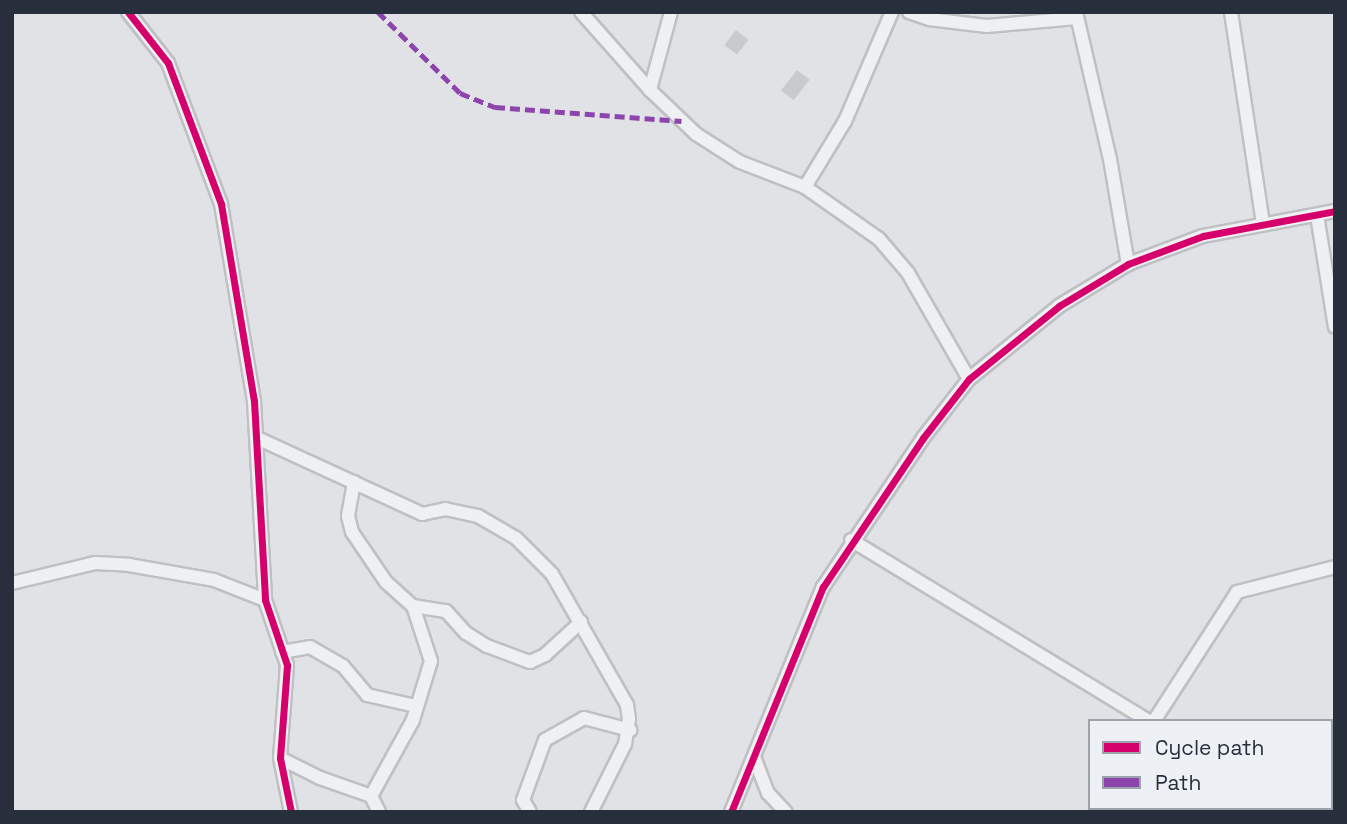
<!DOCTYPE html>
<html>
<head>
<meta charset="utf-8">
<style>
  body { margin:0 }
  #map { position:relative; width:1347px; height:824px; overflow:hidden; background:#e0e2e5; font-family:"Space Grotesk",sans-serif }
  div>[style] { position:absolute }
  .building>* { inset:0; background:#c8cacd; transform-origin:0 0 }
  .roads { filter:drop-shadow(2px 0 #bec0c3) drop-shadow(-2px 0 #bec0c3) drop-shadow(0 2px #bec0c3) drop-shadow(0 -2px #bec0c3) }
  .minor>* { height:12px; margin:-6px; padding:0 6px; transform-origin:6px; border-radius:6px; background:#eff0f1 }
  .quiet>* { height:5px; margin-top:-2.5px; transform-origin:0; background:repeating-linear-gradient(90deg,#8e44ad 0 10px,transparent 0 15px) }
  .cycleway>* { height:7px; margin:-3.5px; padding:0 3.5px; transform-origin:3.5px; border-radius:3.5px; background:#d6006c }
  span { translate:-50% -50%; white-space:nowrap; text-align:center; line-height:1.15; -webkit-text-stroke:6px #edf0f5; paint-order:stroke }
  .frame { position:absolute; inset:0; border:14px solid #272f3d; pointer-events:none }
  .legend { position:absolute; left:1088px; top:719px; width:245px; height:91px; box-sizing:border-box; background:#edf0f5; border:2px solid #9ea3ab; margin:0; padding:9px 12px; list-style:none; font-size:21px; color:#272f3d }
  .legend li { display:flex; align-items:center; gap:14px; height:35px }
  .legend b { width:35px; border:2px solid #9ea3ab }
</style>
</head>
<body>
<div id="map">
  <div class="building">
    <div style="left:736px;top:30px;width:16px;height:19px;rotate:38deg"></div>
    <div style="left:797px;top:70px;width:16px;height:26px;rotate:38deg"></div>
  </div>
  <div class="roads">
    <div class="minor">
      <div style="left:128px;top:12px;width:65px;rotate:51.9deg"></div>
      <div style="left:168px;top:63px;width:151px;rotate:69.4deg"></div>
      <div style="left:221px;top:204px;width:200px;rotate:80.5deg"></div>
      <div style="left:254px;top:401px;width:199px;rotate:86.8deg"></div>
      <div style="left:265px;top:600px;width:69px;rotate:71.3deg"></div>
      <div style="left:287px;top:665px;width:93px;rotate:94.3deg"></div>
      <div style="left:280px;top:758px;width:55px;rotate:78.5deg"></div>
      <div style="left:581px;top:12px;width:104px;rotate:48.5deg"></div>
      <div style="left:671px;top:12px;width:81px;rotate:105.1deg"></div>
      <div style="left:650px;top:90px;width:64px;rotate:43.7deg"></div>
      <div style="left:696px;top:134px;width:52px;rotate:32.5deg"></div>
      <div style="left:740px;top:162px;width:70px;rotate:21deg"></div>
      <div style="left:805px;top:187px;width:90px;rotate:35.1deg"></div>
      <div style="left:879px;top:239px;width:45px;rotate:49.5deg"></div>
      <div style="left:908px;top:273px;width:122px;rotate:60.1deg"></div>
      <div style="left:909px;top:12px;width:21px;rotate:19deg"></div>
      <div style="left:929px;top:19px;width:58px;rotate:6.9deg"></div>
      <div style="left:987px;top:26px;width:90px;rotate:-5.1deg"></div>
      <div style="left:1076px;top:12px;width:151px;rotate:77deg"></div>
      <div style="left:1110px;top:159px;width:107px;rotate:80.3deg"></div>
      <div style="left:1231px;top:12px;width:213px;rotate:81.4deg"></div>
      <div style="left:805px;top:187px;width:77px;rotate:-58.8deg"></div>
      <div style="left:845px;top:121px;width:119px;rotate:-66.7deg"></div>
      <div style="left:1317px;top:215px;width:113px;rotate:80.9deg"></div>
      <div style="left:257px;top:438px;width:182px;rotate:24.7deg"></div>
      <div style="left:422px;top:514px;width:24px;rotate:-12deg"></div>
      <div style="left:445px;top:509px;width:34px;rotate:12deg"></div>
      <div style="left:478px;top:516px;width:44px;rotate:30.1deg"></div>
      <div style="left:516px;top:538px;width:51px;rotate:45deg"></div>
      <div style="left:552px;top:574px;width:151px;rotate:60.2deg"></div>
      <div style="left:627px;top:705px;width:14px;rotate:82deg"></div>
      <div style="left:629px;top:719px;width:25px;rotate:99deg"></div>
      <div style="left:625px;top:744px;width:76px;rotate:116.6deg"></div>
      <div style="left:354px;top:482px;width:35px;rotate:100deg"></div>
      <div style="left:348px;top:516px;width:16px;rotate:76deg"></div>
      <div style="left:352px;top:532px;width:60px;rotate:55.8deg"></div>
      <div style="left:386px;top:582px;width:36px;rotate:42deg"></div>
      <div style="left:413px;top:606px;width:58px;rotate:71.9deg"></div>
      <div style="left:431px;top:661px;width:62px;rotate:107deg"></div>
      <div style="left:413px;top:720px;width:87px;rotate:118.9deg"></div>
      <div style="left:851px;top:540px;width:349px;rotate:31.3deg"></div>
      <div style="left:12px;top:583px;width:85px;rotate:-13.5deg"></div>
      <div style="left:95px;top:563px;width:34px;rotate:3deg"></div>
      <div style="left:129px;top:565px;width:86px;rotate:10deg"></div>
      <div style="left:214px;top:580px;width:55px;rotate:21.4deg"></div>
      <div style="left:413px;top:606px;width:33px;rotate:9deg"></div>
      <div style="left:446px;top:611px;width:30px;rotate:48deg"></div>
      <div style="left:466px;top:633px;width:25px;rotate:32deg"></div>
      <div style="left:487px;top:646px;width:46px;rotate:20.4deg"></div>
      <div style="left:530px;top:662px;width:17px;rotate:-25deg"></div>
      <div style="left:545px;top:655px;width:49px;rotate:-42.5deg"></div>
      <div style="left:282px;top:652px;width:28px;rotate:-10deg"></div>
      <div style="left:310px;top:647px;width:38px;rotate:30deg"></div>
      <div style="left:343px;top:666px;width:38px;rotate:50deg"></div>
      <div style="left:367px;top:695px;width:50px;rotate:12.7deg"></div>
      <div style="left:1154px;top:721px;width:153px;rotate:-57.2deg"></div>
      <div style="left:1237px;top:592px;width:101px;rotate:-14.3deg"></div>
      <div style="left:754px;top:757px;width:39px;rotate:69deg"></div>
      <div style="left:768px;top:793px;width:26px;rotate:47deg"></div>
      <div style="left:280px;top:758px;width:45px;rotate:26.6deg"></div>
      <div style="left:320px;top:778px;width:54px;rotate:19.4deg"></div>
      <div style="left:371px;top:796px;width:18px;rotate:63deg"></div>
      <div style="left:1297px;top:808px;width:6px;rotate:39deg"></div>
      <div style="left:530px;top:812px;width:14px;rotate:-120deg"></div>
      <div style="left:523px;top:800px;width:64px;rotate:-69.9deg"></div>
      <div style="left:545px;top:740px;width:45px;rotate:-29.4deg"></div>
      <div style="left:584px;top:718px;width:48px;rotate:14.6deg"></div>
      <div style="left:731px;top:812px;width:243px;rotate:-67.8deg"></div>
      <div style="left:823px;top:587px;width:179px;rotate:-56.1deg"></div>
      <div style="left:923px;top:438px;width:75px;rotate:-52.1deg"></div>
      <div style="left:969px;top:379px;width:116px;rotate:-39deg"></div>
      <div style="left:1059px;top:306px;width:81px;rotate:-31.3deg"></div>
      <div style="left:1128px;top:264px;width:80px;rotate:-20.5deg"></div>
      <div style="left:1203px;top:236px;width:134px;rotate:-10.7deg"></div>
    </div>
  </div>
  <div class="quiet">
    <div style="left:378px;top:12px;width:115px;rotate:44.6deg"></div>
    <div style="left:460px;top:93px;width:38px;rotate:22deg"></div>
    <div style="left:495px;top:107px;width:187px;rotate:4.3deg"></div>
  </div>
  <div class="cycleway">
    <div style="left:128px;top:12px;width:65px;rotate:51.9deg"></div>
    <div style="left:168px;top:63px;width:151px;rotate:69.4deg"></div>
    <div style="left:221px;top:204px;width:200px;rotate:80.5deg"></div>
    <div style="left:254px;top:401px;width:199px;rotate:86.8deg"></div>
    <div style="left:265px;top:600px;width:69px;rotate:71.3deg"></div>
    <div style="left:287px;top:665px;width:93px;rotate:94.3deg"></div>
    <div style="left:280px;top:758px;width:55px;rotate:78.5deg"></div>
    <div style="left:731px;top:812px;width:243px;rotate:-67.8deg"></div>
    <div style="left:823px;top:587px;width:179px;rotate:-56.1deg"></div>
    <div style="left:923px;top:438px;width:75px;rotate:-52.1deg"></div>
    <div style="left:969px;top:379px;width:116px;rotate:-39deg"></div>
    <div style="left:1059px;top:306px;width:81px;rotate:-31.3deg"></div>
    <div style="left:1128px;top:264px;width:80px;rotate:-20.5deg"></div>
    <div style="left:1203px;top:236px;width:134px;rotate:-10.7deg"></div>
  </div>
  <div class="frame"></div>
  <ul class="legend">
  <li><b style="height:9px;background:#d6006c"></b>Cycle path</li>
  <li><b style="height:9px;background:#8e44ad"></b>Path</li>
  </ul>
</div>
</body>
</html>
